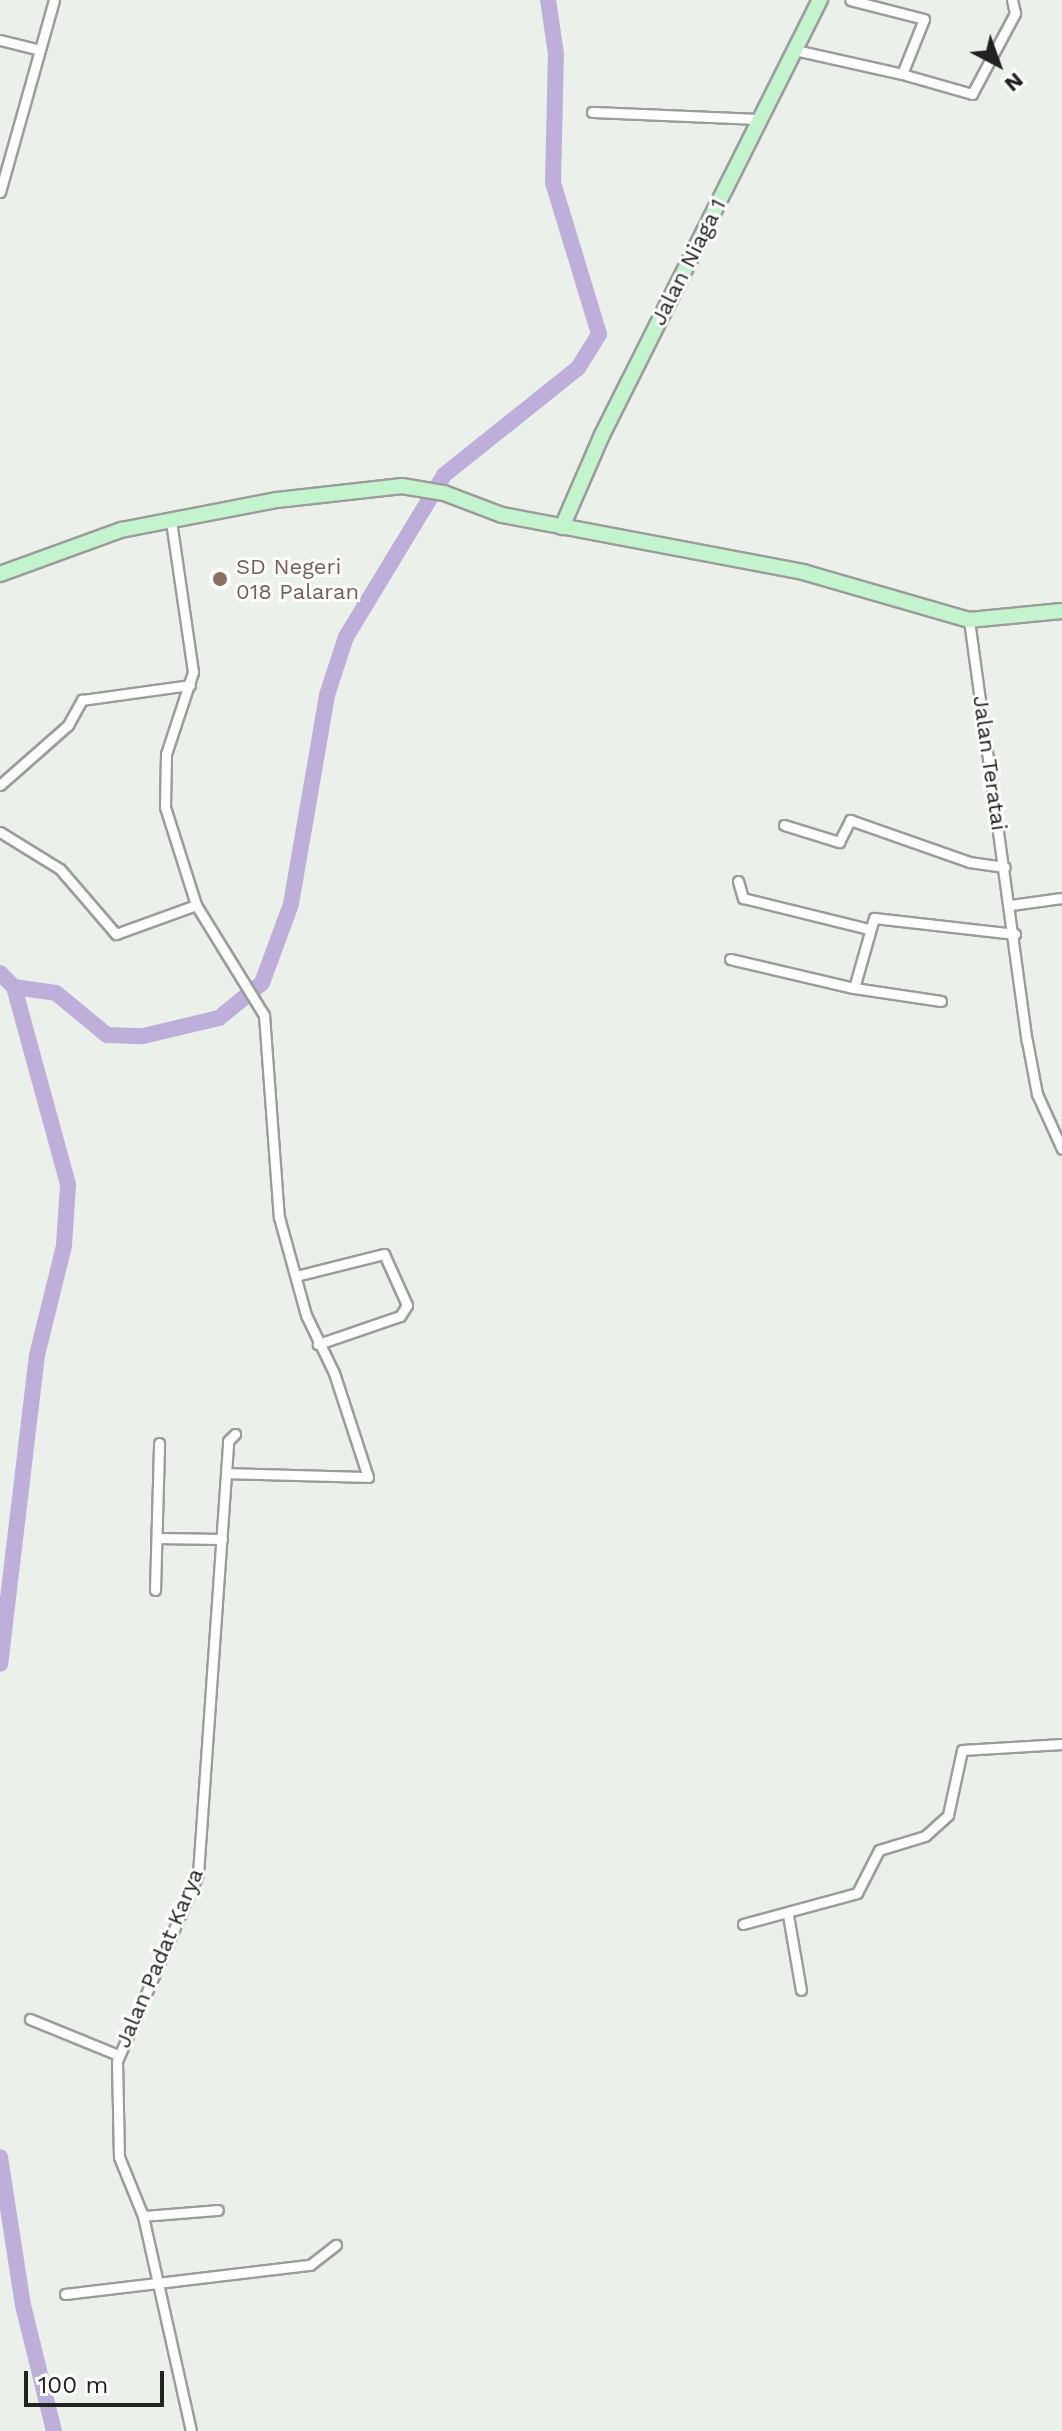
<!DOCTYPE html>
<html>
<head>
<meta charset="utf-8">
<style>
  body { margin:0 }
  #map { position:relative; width:1062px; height:2431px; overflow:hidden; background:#ebf1ea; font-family:"Work Sans",sans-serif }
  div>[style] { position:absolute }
  .river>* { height:16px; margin:-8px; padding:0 8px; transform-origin:8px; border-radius:8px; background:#beafda }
  .roads { filter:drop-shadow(2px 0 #9c9c9c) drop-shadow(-2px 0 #9c9c9c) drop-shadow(0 2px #9c9c9c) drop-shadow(0 -2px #9c9c9c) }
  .street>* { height:9px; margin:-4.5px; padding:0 4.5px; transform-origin:4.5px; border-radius:4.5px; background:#fff }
  .secondary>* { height:14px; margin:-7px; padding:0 7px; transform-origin:7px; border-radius:7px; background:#c4f4cd }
  .dots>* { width:22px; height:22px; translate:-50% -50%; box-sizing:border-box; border:4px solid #fff; border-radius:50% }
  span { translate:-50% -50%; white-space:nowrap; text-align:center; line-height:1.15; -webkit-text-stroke:6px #fff; paint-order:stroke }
  .street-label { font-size:22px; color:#222 }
  .education-label { font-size:22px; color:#785e54 }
  .left { translate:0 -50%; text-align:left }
  .north { position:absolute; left:958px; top:24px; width:80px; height:80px; -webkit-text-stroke:6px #fff; paint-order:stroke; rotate:139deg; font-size:22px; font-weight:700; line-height:32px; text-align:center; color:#222 }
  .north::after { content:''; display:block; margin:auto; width:28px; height:36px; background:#222; clip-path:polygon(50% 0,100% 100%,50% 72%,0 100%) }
  .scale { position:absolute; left:24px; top:2371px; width:140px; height:36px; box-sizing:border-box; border:4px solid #222; border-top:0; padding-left:10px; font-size:24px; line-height:28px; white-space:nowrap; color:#222; -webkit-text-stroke:6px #fff; paint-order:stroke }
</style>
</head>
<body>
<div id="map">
  <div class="river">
    <div style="left:0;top:973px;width:20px;rotate:45deg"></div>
    <div style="left:14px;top:987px;width:205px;rotate:74.7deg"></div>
    <div style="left:68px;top:1185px;width:61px;rotate:93.8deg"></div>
    <div style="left:64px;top:1246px;width:112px;rotate:103.9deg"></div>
    <div style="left:37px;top:1355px;width:311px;rotate:96.8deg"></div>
    <div style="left:14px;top:987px;width:42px;rotate:8.1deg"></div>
    <div style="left:56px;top:993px;width:66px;rotate:39.5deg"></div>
    <div style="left:107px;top:1035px;width:36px;rotate:2deg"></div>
    <div style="left:143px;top:1036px;width:78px;rotate:-13.3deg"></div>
    <div style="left:219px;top:1018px;width:55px;rotate:-39.1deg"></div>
    <div style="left:262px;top:983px;width:84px;rotate:-69.8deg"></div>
    <div style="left:291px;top:904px;width:212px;rotate:-80.2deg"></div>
    <div style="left:327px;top:695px;width:61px;rotate:-71.9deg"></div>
    <div style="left:346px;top:637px;width:189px;rotate:-58.8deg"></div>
    <div style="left:444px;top:475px;width:171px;rotate:-38.6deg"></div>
    <div style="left:578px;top:368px;width:40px;rotate:-58deg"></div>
    <div style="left:599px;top:334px;width:158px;rotate:-106.9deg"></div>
    <div style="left:553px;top:183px;width:129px;rotate:-88.7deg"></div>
    <div style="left:556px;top:54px;width:55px;rotate:-98.4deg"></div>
    <div style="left:0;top:2157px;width:150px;rotate:81.2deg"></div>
    <div style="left:23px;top:2305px;width:130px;rotate:76.2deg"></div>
  </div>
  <div class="roads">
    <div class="street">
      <div style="left:0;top:40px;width:41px;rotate:14deg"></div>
      <div style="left:795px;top:50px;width:110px;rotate:12.6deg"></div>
      <div style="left:902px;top:74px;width:59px;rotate:-68.2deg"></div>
      <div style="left:924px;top:19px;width:76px;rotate:-165.6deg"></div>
      <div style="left:902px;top:74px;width:73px;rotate:15.9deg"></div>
      <div style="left:972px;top:94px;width:92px;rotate:-62deg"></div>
      <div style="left:1015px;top:13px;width:13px;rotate:-103deg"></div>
      <div style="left:592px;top:112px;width:168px;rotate:2.4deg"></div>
      <div style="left:0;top:192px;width:199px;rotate:-74.3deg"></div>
      <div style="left:171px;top:521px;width:153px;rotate:81.7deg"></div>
      <div style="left:193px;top:672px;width:86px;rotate:108.2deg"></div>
      <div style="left:166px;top:754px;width:53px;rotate:91.1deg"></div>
      <div style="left:165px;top:807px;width:103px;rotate:72.4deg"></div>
      <div style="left:196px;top:905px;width:129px;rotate:58.3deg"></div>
      <div style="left:264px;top:1015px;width:203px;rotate:85.8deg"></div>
      <div style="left:279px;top:1217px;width:102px;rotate:74.6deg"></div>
      <div style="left:306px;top:1315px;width:64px;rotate:64.2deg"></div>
      <div style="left:334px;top:1373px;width:109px;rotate:71.9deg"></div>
      <div style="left:368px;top:1477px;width:141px;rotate:-178.4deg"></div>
      <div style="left:969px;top:620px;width:425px;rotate:82.2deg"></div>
      <div style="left:1027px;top:1041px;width:54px;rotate:79.3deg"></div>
      <div style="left:1037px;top:1094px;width:60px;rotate:65.6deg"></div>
      <div style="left:0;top:785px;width:91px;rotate:-41.4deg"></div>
      <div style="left:68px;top:725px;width:29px;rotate:-61deg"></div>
      <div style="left:82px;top:700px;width:109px;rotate:-7.9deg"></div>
      <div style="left:784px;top:825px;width:58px;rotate:17.2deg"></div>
      <div style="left:839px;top:842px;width:25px;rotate:-63deg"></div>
      <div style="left:850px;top:820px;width:126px;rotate:19.4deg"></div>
      <div style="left:969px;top:862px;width:36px;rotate:8deg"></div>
      <div style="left:0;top:832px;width:70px;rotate:31.7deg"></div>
      <div style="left:60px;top:869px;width:86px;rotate:49.3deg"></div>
      <div style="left:116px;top:934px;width:85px;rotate:-19.9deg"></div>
      <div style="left:738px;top:881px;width:18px;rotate:74deg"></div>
      <div style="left:743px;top:898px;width:129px;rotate:13.9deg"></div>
      <div style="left:1011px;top:905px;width:51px;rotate:-7.8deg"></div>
      <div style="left:730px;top:959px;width:127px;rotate:13.2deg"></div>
      <div style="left:941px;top:1001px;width:88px;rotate:-171.5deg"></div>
      <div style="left:854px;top:988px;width:73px;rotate:-74.1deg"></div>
      <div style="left:874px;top:918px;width:142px;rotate:6.5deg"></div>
      <div style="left:296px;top:1276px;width:91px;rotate:-14deg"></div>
      <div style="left:384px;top:1254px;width:56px;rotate:65.7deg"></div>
      <div style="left:407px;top:1305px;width:13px;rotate:122deg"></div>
      <div style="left:400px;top:1316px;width:87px;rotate:161.1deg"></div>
      <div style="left:157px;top:1538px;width:65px;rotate:0.9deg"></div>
      <div style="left:155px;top:1590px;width:147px;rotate:-88.4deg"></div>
      <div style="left:788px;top:1915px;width:76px;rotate:80.2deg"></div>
      <div style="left:743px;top:1924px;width:118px;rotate:-15.2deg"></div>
      <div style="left:857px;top:1893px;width:48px;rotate:-62.9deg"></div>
      <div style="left:879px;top:1850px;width:48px;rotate:-16.9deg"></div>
      <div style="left:925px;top:1836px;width:31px;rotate:-42deg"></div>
      <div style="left:948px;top:1815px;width:66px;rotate:-77.8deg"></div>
      <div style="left:962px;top:1750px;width:100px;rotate:-3.4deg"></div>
      <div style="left:30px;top:2019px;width:95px;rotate:22.2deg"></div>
      <div style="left:143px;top:2216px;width:75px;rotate:-4.6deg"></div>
      <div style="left:65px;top:2294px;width:247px;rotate:-6.8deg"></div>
      <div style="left:310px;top:2265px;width:33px;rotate:-38deg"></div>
      <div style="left:191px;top:2431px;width:220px;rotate:-102.6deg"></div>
      <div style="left:143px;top:2216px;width:64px;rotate:-112.1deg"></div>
      <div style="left:119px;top:2157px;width:96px;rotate:-91.2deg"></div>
      <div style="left:117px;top:2061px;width:204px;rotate:-66.6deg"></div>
      <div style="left:198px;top:1874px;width:434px;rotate:-86deg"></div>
      <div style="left:228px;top:1441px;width:10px;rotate:-45deg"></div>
    </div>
    <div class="secondary">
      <div style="left:562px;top:527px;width:100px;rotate:-66.5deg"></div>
      <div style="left:602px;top:435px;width:487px;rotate:-63.4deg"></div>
      <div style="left:0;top:574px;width:129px;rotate:-20deg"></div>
      <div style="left:121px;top:530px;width:159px;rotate:-10.9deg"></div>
      <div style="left:277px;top:500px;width:126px;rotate:-6.4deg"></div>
      <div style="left:402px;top:486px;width:43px;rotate:9.5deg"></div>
      <div style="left:444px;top:493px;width:62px;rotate:20.8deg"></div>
      <div style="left:502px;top:515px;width:306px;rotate:10.7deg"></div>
      <div style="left:803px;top:572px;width:173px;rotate:16.1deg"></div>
      <div style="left:969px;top:620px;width:93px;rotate:-5.5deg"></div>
    </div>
  </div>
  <div class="dots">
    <div style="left:220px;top:579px;background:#8d6e63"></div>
  </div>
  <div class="street-label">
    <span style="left:688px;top:262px;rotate:-63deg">Jalan Niaga 1</span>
    <span style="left:990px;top:763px;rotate:82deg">Jalan Teratai</span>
    <span style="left:159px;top:1958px;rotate:-67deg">Jalan Padat Karya</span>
  </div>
  <div class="education-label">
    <span class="left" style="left:236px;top:579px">SD Negeri<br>018 Palaran</span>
  </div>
  <div class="north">N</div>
  <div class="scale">100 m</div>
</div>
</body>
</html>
